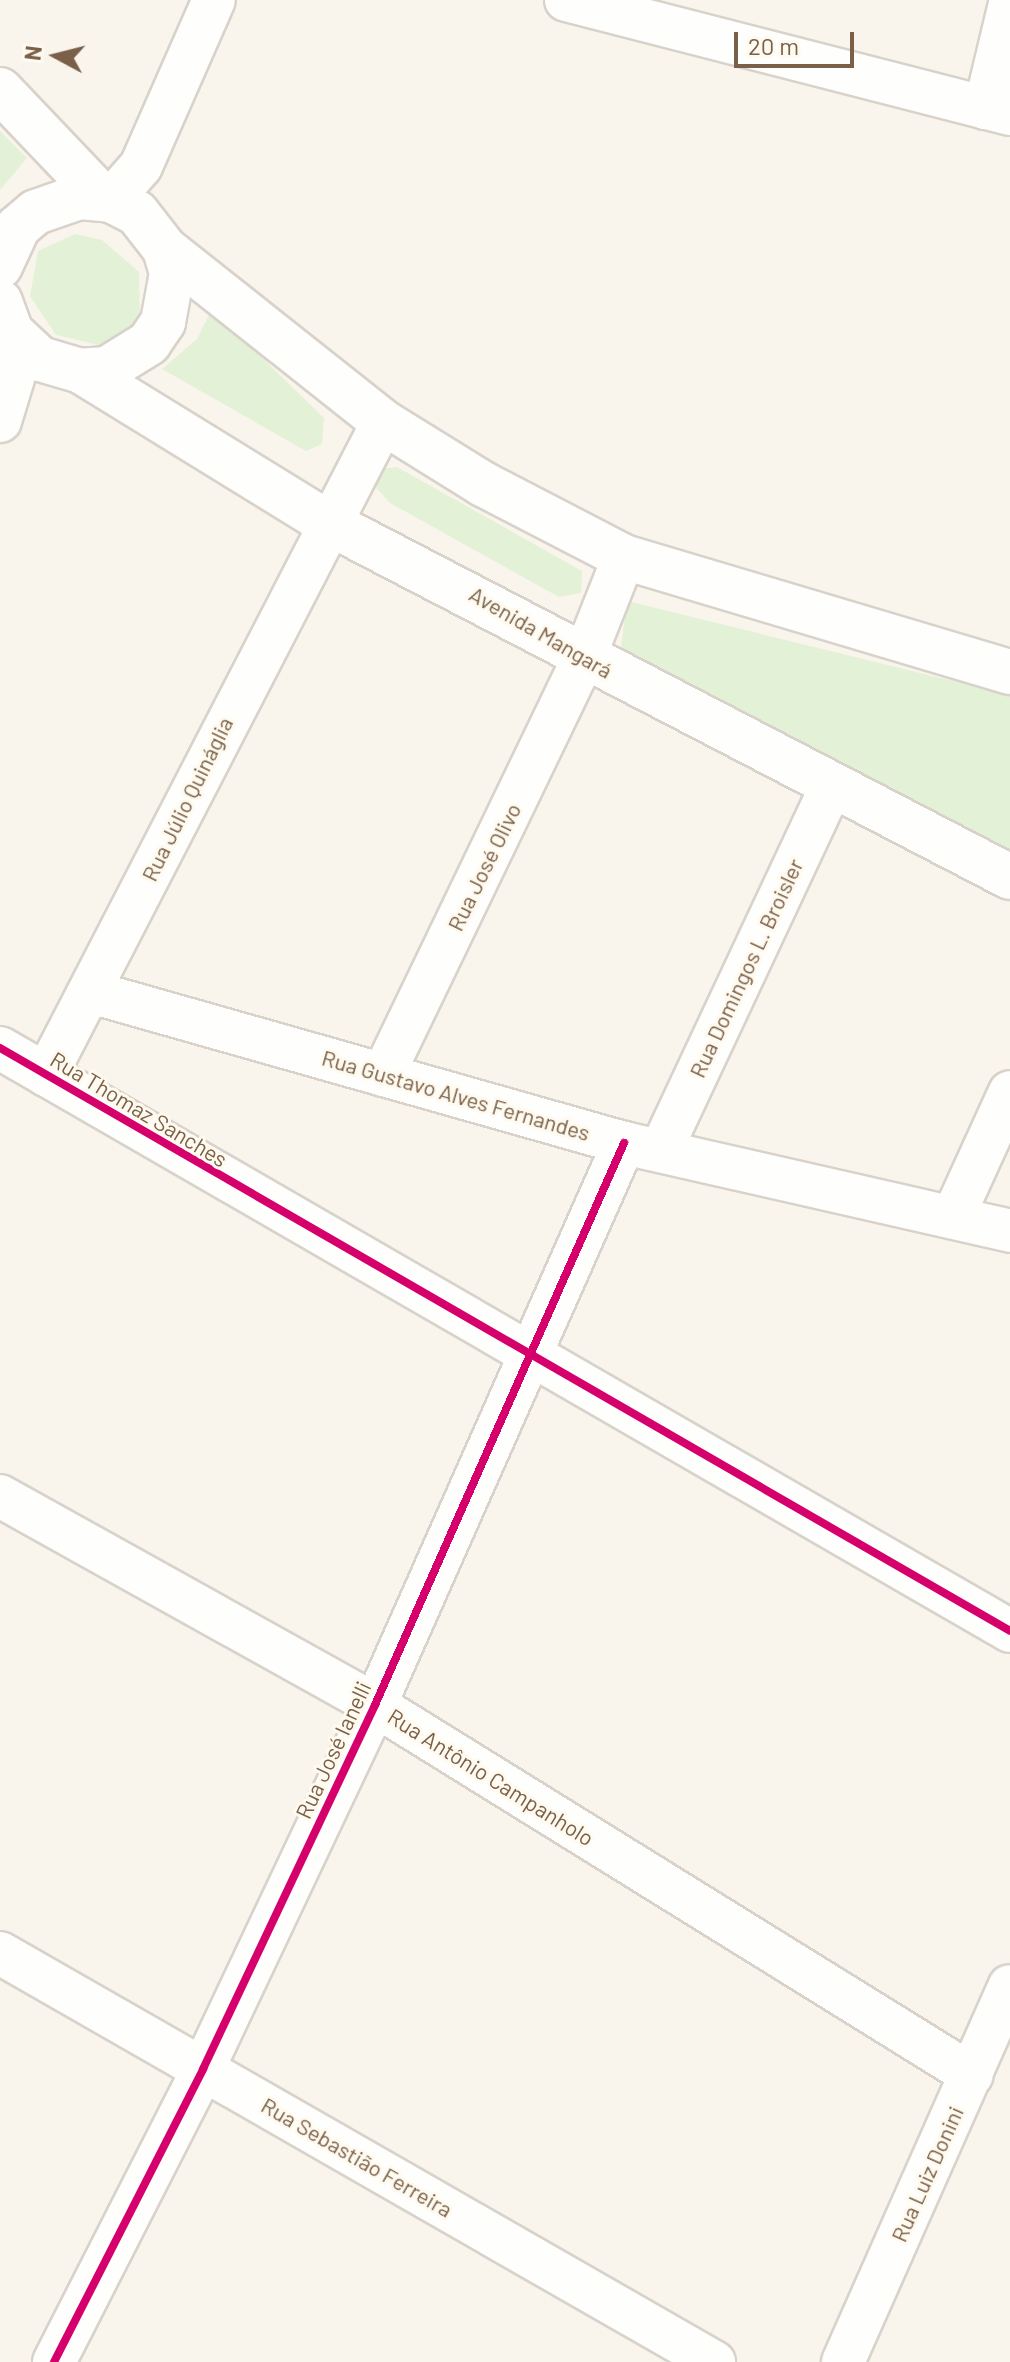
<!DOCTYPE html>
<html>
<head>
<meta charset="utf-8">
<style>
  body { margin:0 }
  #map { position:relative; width:1010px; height:2362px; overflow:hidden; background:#f9f5ed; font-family:Barlow,sans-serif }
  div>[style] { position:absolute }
  .green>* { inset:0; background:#e3f1d6 }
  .roads { filter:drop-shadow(2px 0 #d8d2cb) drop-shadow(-2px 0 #d8d2cb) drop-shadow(0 2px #d8d2cb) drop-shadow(0 -2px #d8d2cb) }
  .minor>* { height:42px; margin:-21px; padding:0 21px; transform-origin:21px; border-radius:21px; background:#fefefc }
  .tertiary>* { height:44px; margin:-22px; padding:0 22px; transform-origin:22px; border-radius:22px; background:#fefefc }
  .cycleway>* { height:8px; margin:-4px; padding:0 4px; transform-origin:4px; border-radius:4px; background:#d6006c }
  span { translate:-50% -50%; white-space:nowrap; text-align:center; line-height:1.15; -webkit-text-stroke:6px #fffaef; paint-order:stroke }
  .street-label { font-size:22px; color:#7a6049 }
  .north { position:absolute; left:16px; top:16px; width:80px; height:80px; -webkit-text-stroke:6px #fffaef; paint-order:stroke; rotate:277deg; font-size:22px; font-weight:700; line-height:32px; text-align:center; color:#7a6049 }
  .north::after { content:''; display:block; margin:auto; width:28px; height:36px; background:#7a6049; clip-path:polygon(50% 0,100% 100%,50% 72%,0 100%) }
  .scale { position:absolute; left:734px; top:32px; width:120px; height:36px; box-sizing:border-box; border:4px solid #7a6049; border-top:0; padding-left:10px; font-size:24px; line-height:28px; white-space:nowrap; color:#7a6049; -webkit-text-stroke:6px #fffaef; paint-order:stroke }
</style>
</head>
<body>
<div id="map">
  <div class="green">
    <div style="clip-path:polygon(0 131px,27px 158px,0 190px)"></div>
    <div style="clip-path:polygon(75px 234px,102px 240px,139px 272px,140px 321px,103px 346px,56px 335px,30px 296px,38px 251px)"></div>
    <div style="clip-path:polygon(212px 309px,324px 418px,322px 444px,306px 451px,162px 369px,197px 339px)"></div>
    <div style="clip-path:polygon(397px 467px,582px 571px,581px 593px,559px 597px,390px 503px,372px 483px,381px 469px)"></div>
    <div style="clip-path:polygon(627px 601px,1010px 695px,1010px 860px,621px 647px)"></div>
  </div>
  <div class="roads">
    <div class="minor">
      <div style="left:566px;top:0;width:458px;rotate:14.4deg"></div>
      <div style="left:985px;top:108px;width:107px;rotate:-76.5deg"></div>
      <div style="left:111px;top:200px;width:45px;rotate:-48.6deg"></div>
      <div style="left:141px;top:166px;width:181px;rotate:-66.3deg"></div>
      <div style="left:0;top:421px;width:78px;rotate:-73deg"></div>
      <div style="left:91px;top:992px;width:554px;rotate:15.82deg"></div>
      <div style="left:624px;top:1143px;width:396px;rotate:12.8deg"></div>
      <div style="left:0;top:1048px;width:1166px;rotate:29.99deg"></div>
      <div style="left:46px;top:1075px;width:735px;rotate:-62.7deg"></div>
      <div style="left:383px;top:1075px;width:463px;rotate:-64.3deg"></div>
      <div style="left:584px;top:658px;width:109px;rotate:-68.4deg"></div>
      <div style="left:662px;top:1148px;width:399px;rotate:-64.9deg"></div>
      <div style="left:953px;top:1217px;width:137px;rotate:-65.5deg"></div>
      <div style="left:0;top:1496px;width:429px;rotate:29.1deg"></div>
      <div style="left:375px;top:1705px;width:702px;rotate:31.79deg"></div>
      <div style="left:0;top:1953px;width:823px;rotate:29.81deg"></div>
      <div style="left:54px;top:2362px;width:329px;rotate:-63deg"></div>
      <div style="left:203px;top:2069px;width:403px;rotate:-64.7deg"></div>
      <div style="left:375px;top:1705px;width:615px;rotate:-66.1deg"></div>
      <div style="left:843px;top:2362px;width:411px;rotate:-66.1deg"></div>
    </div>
    <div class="tertiary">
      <div style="left:0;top:90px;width:149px;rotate:46.4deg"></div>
      <div style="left:165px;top:249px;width:278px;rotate:38.4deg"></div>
      <div style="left:383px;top:422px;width:118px;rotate:31.8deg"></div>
      <div style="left:483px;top:484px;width:159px;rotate:27.4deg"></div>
      <div style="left:624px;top:557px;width:403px;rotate:16.6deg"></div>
      <div style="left:0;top:266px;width:43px;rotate:-65.2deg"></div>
      <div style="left:18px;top:227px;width:23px;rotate:-40deg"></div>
      <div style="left:36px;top:212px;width:46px;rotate:-19.2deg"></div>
      <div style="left:79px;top:197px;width:32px;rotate:5deg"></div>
      <div style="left:111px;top:200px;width:29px;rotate:27deg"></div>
      <div style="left:137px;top:213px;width:46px;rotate:52.1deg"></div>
      <div style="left:165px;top:249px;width:25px;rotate:74deg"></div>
      <div style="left:172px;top:273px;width:50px;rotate:100.4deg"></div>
      <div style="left:163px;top:322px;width:25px;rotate:124deg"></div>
      <div style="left:149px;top:343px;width:49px;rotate:148.2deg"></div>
      <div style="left:107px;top:369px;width:26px;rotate:176deg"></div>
      <div style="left:81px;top:371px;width:43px;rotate:-163.7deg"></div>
      <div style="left:40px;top:359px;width:40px;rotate:-137deg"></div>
      <div style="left:11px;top:332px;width:32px;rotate:-110deg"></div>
      <div style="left:81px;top:371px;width:286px;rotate:31.6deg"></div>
      <div style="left:325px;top:521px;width:772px;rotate:27.46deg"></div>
    </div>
  </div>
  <div class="cycleway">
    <div style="left:0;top:1048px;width:1166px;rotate:29.99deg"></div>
    <div style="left:54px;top:2362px;width:329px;rotate:-63deg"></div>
    <div style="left:203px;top:2069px;width:403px;rotate:-64.7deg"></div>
    <div style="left:375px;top:1705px;width:615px;rotate:-66.1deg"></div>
  </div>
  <div class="street-label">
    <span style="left:541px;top:632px;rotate:30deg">Avenida Mangará</span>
    <span style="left:187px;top:799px;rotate:-64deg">Rua Júlio Quináglia</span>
    <span style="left:484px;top:867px;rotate:-64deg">Rua José Olivo</span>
    <span style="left:746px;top:968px;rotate:-65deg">Rua Domingos L. Broisler</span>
    <span style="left:456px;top:1095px;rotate:16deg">Rua Gustavo Alves Fernandes</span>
    <span style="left:139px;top:1109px;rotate:31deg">Rua Thomaz Sanches</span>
    <span style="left:333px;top:1750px;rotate:-65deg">Rua José Ianelli</span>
    <span style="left:491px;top:1777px;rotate:32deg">Rua Antônio Campanholo</span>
    <span style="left:357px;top:2157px;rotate:30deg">Rua Sebastião Ferreira</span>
    <span style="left:927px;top:2174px;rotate:-66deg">Rua Luiz Donini</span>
  </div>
  <div class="north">N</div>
  <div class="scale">20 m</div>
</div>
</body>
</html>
